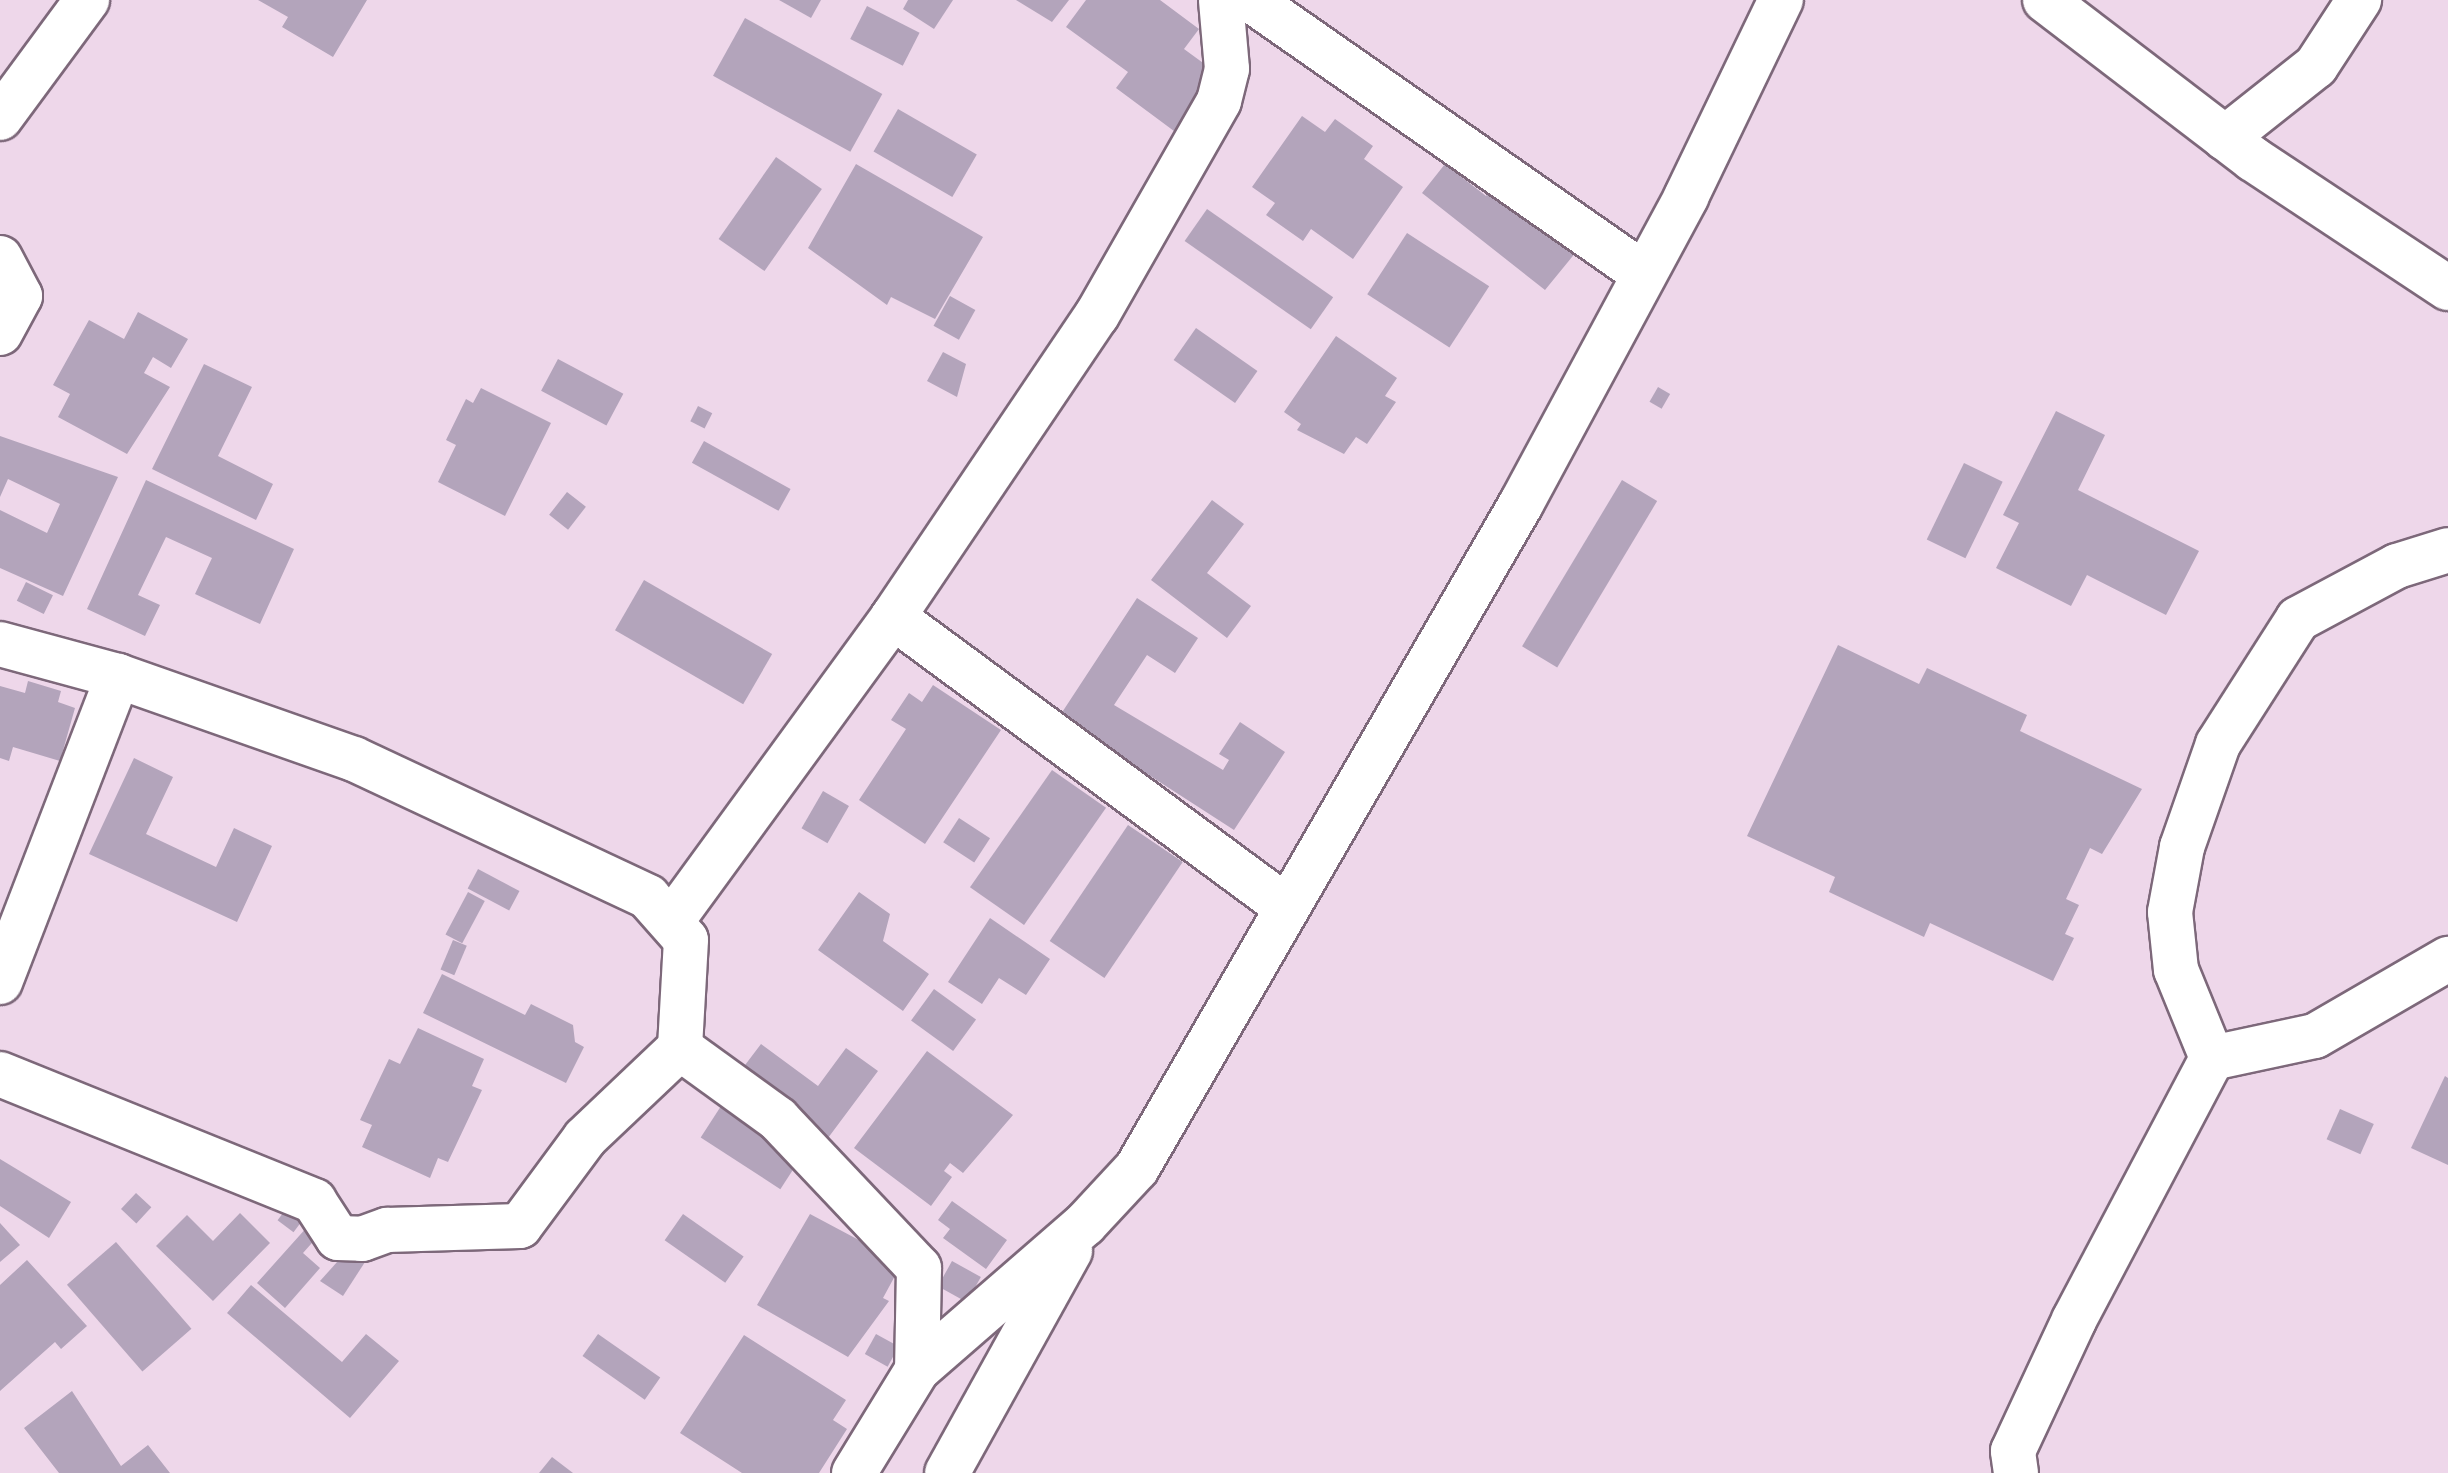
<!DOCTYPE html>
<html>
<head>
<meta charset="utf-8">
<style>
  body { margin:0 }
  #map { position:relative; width:2448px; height:1473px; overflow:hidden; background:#eed7ea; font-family:Mulish,sans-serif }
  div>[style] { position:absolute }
  .building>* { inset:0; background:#b3a4bb; transform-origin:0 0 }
  .roads { filter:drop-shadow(2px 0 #7d687a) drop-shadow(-2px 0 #7d687a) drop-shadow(0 2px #7d687a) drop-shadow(0 -2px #7d687a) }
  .street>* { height:44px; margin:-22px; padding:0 22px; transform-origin:22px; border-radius:22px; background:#fff }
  span { translate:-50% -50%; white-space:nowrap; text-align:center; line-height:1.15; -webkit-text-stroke:6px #fbe4f8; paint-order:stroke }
</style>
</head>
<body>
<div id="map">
  <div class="building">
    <div style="clip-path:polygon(258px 0,367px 0,333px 57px,282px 27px,288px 17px)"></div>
    <div style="clip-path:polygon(779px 0,821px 0,811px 18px)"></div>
    <div style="clip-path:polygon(908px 0,953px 0,934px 29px,903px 9px)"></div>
    <div style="clip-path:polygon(1016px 0,1069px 0,1052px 22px)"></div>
    <div style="clip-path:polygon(1086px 0,1160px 0,1199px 29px,1184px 49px,1210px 68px,1210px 82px,1178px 134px,1116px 88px,1128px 72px,1066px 27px)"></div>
    <div style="left:867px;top:6px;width:59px;height:37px;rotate:27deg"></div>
    <div style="left:745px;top:18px;width:157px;height:66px;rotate:29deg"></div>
    <div style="left:898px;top:109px;width:91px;height:49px;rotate:30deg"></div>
    <div style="clip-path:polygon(1302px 116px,1325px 132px,1335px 119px,1373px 146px,1364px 159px,1403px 187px,1353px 259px,1311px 229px,1303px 241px,1266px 215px,1275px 203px,1252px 187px)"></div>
    <div style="left:776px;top:157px;width:56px;height:100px;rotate:35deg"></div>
    <div style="clip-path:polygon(856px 164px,983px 237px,935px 319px,891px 297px,887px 305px,808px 248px)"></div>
    <div style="clip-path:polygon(1445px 164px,1486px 196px,1501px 177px,1581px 246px,1545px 290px,1422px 193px)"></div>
    <div style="left:1207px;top:209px;width:154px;height:39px;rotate:35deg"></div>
    <div style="left:1407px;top:233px;width:98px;height:73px;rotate:33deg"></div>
    <div style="left:950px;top:296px;width:29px;height:34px;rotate:29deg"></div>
    <div style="clip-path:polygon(138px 312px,188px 339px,171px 368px,153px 357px,144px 373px,170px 387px,127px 454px,58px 417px,70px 394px,53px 385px,89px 320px,124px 339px)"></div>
    <div style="left:1196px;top:328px;width:75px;height:39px;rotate:35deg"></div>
    <div style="clip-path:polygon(1336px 336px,1397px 378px,1385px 396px,1396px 402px,1367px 444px,1356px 437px,1344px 454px,1297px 430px,1301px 424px,1284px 412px)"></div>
    <div style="clip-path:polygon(943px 352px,966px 364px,957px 397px,927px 381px)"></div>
    <div style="left:558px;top:359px;width:74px;height:36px;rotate:28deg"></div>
    <div style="clip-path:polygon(204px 364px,252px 387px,218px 456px,273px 484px,256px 520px,152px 469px)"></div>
    <div style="left:1658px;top:387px;width:14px;height:17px;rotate:30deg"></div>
    <div style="clip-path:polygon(481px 388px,551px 423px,505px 516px,438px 482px,456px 445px,446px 440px,466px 399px,473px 403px)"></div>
    <div style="left:698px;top:406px;width:16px;height:17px;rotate:27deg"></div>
    <div style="clip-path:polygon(2056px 411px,2105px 435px,2078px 490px,2199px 551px,2166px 615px,2087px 575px,2071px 606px,1996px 568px,2019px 523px,2003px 515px)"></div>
    <div style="clip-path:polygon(0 436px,118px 477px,63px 596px,0 568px,0 510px,47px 533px,60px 504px,8px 479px,0 497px)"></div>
    <div style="left:704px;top:441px;width:99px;height:25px;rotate:29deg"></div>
    <div style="left:1964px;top:463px;width:43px;height:85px;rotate:26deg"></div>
    <div style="clip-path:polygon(146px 480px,294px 549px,260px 624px,195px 594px,212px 558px,166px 537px,138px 595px,160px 605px,145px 636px,87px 609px)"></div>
    <div style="left:1622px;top:480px;width:41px;height:194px;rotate:31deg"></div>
    <div style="left:567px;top:492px;width:24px;height:29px;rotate:38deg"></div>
    <div style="clip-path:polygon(1212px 500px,1244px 524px,1207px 573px,1251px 606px,1227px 638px,1151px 580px)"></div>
    <div style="left:644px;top:580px;width:148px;height:58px;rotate:30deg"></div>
    <div style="left:26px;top:582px;width:30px;height:21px;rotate:26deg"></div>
    <div style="clip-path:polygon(1137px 598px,1198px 638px,1175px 673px,1147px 655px,1114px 705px,1223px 770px,1229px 760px,1219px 754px,1240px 722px,1285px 752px,1234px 830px,1059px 717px)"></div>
    <div style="clip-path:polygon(1838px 645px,1919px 684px,1927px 668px,2027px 715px,2020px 731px,2142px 789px,2102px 854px,2090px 848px,2066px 899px,2079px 905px,2065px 934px,2074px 938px,2053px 981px,1930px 923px,1924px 937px,1829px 892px,1835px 877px,1747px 836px)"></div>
    <div style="clip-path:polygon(28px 681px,61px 691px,58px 702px,75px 708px,60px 761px,13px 747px,9px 761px,0 758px,0 686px,25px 693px)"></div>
    <div style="clip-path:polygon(933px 685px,1001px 730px,925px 844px,859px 800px,906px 729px,891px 720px,909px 693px,922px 702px)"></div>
    <div style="clip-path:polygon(134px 758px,173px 777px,146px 834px,216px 867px,234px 828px,272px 846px,237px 922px,89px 854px)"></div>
    <div style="left:1052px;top:770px;width:66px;height:143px;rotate:35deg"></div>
    <div style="left:823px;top:791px;width:30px;height:43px;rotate:30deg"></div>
    <div style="left:959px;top:818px;width:37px;height:29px;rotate:33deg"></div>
    <div style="left:1128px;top:825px;width:66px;height:140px;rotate:34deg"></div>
    <div style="left:478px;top:869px;width:47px;height:22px;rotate:28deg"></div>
    <div style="left:468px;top:892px;width:19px;height:48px;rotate:28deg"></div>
    <div style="clip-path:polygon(859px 892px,890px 914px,883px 941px,929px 974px,903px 1011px,818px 950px)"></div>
    <div style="clip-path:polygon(990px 918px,1050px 959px,1026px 995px,999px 978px,982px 1004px,948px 982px)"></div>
    <div style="left:453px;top:940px;width:15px;height:32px;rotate:23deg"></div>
    <div style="clip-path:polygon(442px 974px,525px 1015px,531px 1004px,573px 1025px,575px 1042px,584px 1047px,566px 1083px,423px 1013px)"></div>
    <div style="left:934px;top:989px;width:52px;height:39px;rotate:36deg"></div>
    <div style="clip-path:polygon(418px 1028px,484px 1059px,472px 1086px,482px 1090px,448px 1162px,438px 1158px,430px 1178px,362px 1147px,372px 1125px,360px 1120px,389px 1059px,400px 1064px)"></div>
    <div style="clip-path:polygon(761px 1044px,818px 1086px,846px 1048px,878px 1071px,828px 1138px,739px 1073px)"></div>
    <div style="clip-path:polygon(927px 1051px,1013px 1115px,963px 1173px,950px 1163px,944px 1171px,952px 1177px,931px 1206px,854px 1148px)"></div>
    <div style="clip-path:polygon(2445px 1076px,2448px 1078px,2448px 1165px,2411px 1148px)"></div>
    <div style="left:723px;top:1103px;width:95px;height:41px;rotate:33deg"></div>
    <div style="left:2340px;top:1109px;width:37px;height:33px;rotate:24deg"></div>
    <div style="clip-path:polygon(0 1159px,71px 1202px,49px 1238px,0 1206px)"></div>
    <div style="left:136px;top:1193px;width:21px;height:22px;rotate:43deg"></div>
    <div style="left:295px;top:1197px;width:20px;height:29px;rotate:37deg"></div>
    <div style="clip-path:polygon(952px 1201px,1007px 1240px,986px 1269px,943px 1238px,950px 1229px,938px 1220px)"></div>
    <div style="clip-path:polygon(240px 1213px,270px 1243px,213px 1301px,156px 1246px,187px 1215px,213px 1241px)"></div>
    <div style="left:683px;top:1214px;width:74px;height:32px;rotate:35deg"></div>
    <div style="clip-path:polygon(810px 1214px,902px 1263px,883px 1298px,889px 1301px,848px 1357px,757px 1305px)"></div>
    <div style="clip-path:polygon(0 1223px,20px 1245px,0 1262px)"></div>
    <div style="clip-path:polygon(308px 1226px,319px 1235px,303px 1253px,320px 1268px,285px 1308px,257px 1283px)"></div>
    <div style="left:116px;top:1242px;width:115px;height:65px;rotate:49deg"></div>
    <div style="clip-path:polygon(347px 1251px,365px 1262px,343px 1296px,320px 1281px)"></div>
    <div style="clip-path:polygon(27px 1260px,87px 1326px,61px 1349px,55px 1342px,0 1391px,0 1285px)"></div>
    <div style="left:952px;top:1261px;width:33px;height:29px;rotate:29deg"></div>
    <div style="clip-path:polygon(251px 1285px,342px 1362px,366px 1334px,399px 1361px,350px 1418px,227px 1313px)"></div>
    <div style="left:598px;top:1334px;width:76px;height:27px;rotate:35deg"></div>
    <div style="left:876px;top:1334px;width:26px;height:23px;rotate:29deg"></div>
    <div style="clip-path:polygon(744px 1335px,846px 1400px,833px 1420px,847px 1429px,819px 1473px,742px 1473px,680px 1433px)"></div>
    <div style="clip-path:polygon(72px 1391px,121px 1466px,148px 1445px,170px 1473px,59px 1473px,24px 1428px)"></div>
    <div style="clip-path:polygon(552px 1457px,573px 1473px,539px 1473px)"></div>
  </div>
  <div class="roads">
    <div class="street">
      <div style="left:1251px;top:0;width:477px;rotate:34.9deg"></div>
      <div style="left:2045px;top:0;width:262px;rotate:37.4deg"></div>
      <div style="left:2253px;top:159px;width:234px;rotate:33.5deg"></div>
      <div style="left:0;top:118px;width:147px;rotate:-53.6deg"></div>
      <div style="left:2225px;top:138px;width:116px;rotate:-38.4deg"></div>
      <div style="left:2316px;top:66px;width:79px;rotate:-56.9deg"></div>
      <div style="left:0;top:258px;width:43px;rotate:62.2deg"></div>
      <div style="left:20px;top:296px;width:42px;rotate:118.4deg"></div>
      <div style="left:893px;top:617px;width:489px;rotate:36.4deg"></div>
      <div style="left:0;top:644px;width:122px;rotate:15.2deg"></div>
      <div style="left:118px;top:676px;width:250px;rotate:19.4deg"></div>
      <div style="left:354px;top:759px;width:325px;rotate:25.1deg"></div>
      <div style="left:648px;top:897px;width:57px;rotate:48.5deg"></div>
      <div style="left:686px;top:940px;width:108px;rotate:93.2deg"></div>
      <div style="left:680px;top:1048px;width:121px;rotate:35.9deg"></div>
      <div style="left:778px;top:1119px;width:205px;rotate:46.6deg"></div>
      <div style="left:919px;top:1268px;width:102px;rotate:91.1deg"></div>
      <div style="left:673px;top:919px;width:374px;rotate:-53.9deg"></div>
      <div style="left:893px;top:617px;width:364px;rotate:-56deg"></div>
      <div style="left:1097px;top:315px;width:246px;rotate:-60.3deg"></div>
      <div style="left:1219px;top:101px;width:33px;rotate:-76deg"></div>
      <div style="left:1227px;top:69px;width:69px;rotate:-95deg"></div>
      <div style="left:0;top:982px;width:328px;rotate:-68.9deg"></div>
      <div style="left:2212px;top:1058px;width:95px;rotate:-112.2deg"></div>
      <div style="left:2176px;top:970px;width:58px;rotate:-95.9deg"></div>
      <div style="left:2170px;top:912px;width:66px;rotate:-79.5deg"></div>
      <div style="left:2182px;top:847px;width:109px;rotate:-70.7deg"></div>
      <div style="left:2218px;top:744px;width:148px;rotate:-57.4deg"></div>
      <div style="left:2298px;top:619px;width:112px;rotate:-28.2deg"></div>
      <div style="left:2397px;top:566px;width:53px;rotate:-17.4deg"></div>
      <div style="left:0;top:1074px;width:339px;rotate:22deg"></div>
      <div style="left:314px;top:1201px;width:44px;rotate:57deg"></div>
      <div style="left:338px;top:1238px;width:24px;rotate:2deg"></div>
      <div style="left:362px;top:1239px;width:27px;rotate:-20deg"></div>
      <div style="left:387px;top:1230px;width:133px;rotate:-1.7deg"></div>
      <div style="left:520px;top:1226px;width:109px;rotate:-53.5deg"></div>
      <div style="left:585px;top:1138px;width:131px;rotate:-43.5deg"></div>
      <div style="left:854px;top:1473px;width:121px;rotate:-58.5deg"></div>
      <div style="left:917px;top:1370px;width:223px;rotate:-41deg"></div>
      <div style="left:1085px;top:1224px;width:76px;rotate:-47.1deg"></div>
      <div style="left:1137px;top:1168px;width:767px;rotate:-59.96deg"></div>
      <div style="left:1521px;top:504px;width:349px;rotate:-61.7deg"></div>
      <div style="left:1686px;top:197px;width:219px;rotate:-64.3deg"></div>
      <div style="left:947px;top:1473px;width:254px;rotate:-61deg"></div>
      <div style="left:2016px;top:1473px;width:22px;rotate:-98deg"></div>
      <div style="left:2013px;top:1451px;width:145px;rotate:-65deg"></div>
      <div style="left:2074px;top:1320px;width:296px;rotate:-62.2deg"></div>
      <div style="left:2212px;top:1058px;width:105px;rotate:-12.1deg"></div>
      <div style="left:2315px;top:1036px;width:154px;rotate:-30.1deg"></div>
    </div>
  </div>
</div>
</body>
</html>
